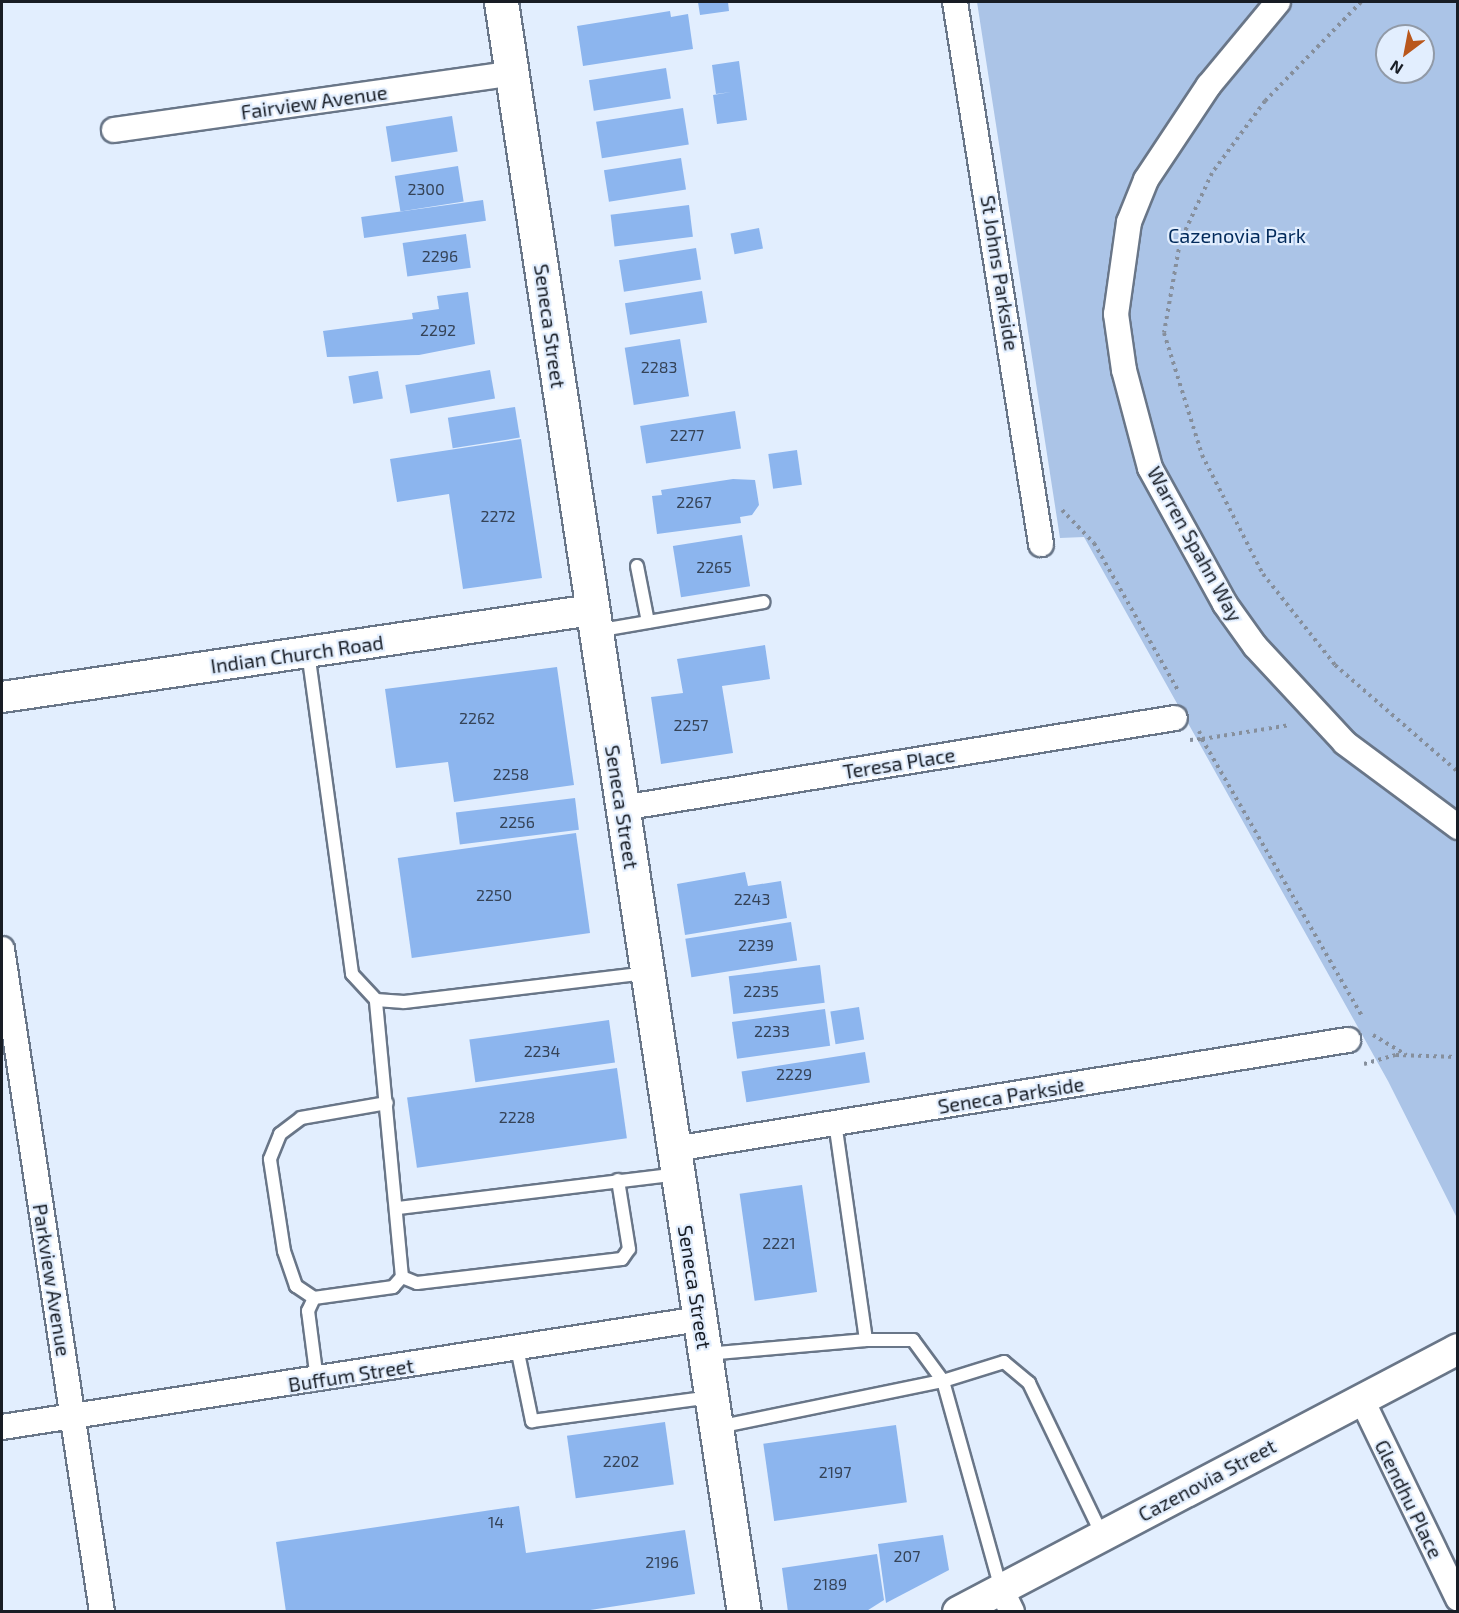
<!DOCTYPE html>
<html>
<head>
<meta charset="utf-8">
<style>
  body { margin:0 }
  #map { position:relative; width:1459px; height:1613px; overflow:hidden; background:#e2eefe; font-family:"Exo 2",sans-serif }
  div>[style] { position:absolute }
  .green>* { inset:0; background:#abc4e7 }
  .building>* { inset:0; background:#8cb5ee; transform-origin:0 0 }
  .path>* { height:4px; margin-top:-2px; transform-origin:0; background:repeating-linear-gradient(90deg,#868f9c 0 3px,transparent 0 7.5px) }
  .roads { filter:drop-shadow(2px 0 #697688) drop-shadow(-2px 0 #697688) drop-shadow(0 2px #697688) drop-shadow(0 -2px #697688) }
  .service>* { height:12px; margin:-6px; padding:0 6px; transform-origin:6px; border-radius:6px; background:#fff }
  .minor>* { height:24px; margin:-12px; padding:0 12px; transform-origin:12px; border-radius:12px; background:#fff }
  .tertiary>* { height:30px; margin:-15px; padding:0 15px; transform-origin:15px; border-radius:15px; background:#fff }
  .secondary>* { height:33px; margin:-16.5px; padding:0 16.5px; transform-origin:16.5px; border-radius:16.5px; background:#fff }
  span { translate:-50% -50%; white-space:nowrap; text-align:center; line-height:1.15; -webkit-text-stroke:4.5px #e2eefe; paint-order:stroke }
  .number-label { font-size:16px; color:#354357 }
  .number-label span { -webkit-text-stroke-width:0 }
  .street-label { font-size:20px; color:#181d25 }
  .park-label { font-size:20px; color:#032b5c }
  .frame { position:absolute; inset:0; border:3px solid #181d25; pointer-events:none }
  .north { position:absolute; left:1375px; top:24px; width:60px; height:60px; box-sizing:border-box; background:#e2eefe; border:2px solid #919aa7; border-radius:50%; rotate:212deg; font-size:16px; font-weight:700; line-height:24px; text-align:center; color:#181d25 }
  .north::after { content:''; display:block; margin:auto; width:21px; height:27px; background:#b9571c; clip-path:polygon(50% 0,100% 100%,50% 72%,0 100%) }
</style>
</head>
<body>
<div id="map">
  <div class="green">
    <div style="clip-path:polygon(evenodd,977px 2px,1457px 2px,1457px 1218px,1388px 1081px,1084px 537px,1060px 538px,977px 2px,1387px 36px,1423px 36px,1423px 72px,1387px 72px,1387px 36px)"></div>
  </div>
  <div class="building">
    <div style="clip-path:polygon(698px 2px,728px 2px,729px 11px,700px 15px)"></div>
    <div style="clip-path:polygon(670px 11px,671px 17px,688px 14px,693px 49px,583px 66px,577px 26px)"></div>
    <div style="clip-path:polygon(739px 61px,747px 120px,717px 124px,713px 95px,731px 92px,716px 94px,712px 65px)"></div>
    <div style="left:666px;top:68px;width:31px;height:78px;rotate:81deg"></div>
    <div style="left:683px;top:108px;width:37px;height:88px;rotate:81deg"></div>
    <div style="left:452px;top:116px;width:36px;height:67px;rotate:81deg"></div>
    <div style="left:681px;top:158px;width:32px;height:78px;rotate:81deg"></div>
    <div style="left:458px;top:166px;width:36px;height:64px;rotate:81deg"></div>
    <div style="left:483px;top:200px;width:21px;height:123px;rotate:82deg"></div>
    <div style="left:689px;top:205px;width:32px;height:79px;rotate:83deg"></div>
    <div style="left:759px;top:228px;width:21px;height:29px;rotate:79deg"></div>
    <div style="left:466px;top:234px;width:34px;height:64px;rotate:82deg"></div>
    <div style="left:696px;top:248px;width:32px;height:78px;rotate:81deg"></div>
    <div style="left:702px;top:291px;width:32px;height:78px;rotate:81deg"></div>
    <div style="clip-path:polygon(468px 292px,475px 344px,419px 355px,327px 357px,323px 331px,413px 319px,412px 313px,439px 309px,437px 296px)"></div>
    <div style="left:680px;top:339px;width:58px;height:56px;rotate:81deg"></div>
    <div style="left:490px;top:370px;width:29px;height:86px;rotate:80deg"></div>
    <div style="left:378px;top:371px;width:28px;height:30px;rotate:80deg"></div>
    <div style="left:515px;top:407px;width:31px;height:68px;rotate:81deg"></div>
    <div style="left:735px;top:411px;width:38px;height:96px;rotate:81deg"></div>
    <div style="clip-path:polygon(521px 439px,542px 578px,463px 589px,449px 494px,397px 502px,390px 459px)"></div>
    <div style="left:797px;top:450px;width:35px;height:29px;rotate:82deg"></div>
    <div style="clip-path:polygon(733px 479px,755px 480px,759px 505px,752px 515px,740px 517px,741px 523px,657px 534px,652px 496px,662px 495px,661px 490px)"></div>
    <div style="left:742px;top:535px;width:52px;height:70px;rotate:81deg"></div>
    <div style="clip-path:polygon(765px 645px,770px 679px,722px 686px,733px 753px,661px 764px,651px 697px,683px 693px,677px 659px)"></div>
    <div style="clip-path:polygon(557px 667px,574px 785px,454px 802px,448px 762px,396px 768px,385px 689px)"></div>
    <div style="left:575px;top:798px;width:32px;height:120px;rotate:83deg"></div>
    <div style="left:576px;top:833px;width:101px;height:180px;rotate:82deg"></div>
    <div style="clip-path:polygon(745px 872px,748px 886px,781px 881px,787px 918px,685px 935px,677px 884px)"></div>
    <div style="left:791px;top:922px;width:39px;height:107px;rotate:81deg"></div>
    <div style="left:820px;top:965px;width:38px;height:92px;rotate:83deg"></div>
    <div style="left:859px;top:1007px;width:33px;height:29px;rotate:81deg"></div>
    <div style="left:825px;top:1009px;width:37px;height:94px;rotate:82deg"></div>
    <div style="left:609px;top:1020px;width:43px;height:141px;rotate:82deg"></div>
    <div style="left:865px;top:1052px;width:31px;height:125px;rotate:81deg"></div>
    <div style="left:617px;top:1068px;width:71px;height:212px;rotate:82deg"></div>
    <div style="left:802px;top:1185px;width:108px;height:63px;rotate:82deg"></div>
    <div style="left:665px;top:1422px;width:63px;height:99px;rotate:82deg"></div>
    <div style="left:896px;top:1425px;width:78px;height:134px;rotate:82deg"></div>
    <div style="clip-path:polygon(519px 1506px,526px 1553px,685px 1530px,695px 1594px,577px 1612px,286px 1612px,276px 1542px)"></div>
    <div style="clip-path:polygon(943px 1535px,949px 1570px,886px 1603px,878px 1544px)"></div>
    <div style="clip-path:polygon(877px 1554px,884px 1600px,865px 1612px,788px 1612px,782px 1568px)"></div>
  </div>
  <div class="path">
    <div style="left:1361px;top:2px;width:138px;rotate:134.1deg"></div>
    <div style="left:1265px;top:101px;width:89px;rotate:126.4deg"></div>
    <div style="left:1212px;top:173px;width:76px;rotate:114.9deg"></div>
    <div style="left:1180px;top:242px;width:92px;rotate:100deg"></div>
    <div style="left:1164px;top:333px;width:128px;rotate:72.7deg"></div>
    <div style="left:1202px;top:455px;width:134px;rotate:62.9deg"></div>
    <div style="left:1263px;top:574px;width:116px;rotate:51.6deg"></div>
    <div style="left:1335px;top:665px;width:163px;rotate:41deg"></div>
    <div style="left:1062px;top:510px;width:46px;rotate:45.9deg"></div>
    <div style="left:1094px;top:543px;width:172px;rotate:60.3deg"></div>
    <div style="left:1199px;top:731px;width:9px;rotate:69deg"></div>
    <div style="left:1202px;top:739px;width:89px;rotate:-9deg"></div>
    <div style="left:1190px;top:740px;width:12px;rotate:-5deg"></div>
    <div style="left:1202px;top:739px;width:322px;rotate:60deg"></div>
    <div style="left:1373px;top:1035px;width:39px;rotate:31deg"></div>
    <div style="left:1364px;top:1064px;width:33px;rotate:-16deg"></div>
    <div style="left:1396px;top:1055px;width:62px;rotate:1.8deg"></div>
  </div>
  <div class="roads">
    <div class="service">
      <div style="left:637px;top:566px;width:57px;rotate:78.9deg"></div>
      <div style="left:596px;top:631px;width:170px;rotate:-9.8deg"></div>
      <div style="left:308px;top:652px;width:325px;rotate:82.2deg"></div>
      <div style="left:352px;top:974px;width:35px;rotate:47deg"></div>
      <div style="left:376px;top:1000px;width:28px;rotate:4deg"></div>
      <div style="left:404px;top:1002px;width:244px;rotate:-6.8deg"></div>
      <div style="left:398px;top:1208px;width:281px;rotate:-6.9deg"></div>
      <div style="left:402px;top:1277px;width:16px;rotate:22deg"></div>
      <div style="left:417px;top:1283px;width:206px;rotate:-6.7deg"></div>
      <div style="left:622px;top:1259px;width:12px;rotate:-55deg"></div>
      <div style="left:629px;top:1249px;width:70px;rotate:-99.1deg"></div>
      <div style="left:314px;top:1298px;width:22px;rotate:-146deg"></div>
      <div style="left:296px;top:1286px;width:37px;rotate:-109deg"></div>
      <div style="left:284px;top:1251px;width:93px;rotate:-98.7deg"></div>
      <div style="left:270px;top:1159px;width:27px;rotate:-68deg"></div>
      <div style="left:280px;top:1134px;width:26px;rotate:-37deg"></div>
      <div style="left:301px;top:1118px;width:87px;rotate:-9.9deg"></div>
      <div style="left:866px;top:1340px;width:47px"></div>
      <div style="left:913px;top:1340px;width:51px;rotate:53.8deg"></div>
      <div style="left:943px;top:1381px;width:64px;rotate:-17.3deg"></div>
      <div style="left:1004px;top:1362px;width:33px;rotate:40deg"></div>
      <div style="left:1029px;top:1383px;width:169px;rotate:64.3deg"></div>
      <div style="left:517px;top:1348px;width:75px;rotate:78.4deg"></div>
      <div style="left:532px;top:1421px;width:181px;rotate:-7.6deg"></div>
      <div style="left:706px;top:1354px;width:161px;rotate:-5deg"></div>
      <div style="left:866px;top:1340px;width:219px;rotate:-98.1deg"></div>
      <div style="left:317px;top:1380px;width:70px;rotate:-97.4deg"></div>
      <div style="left:308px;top:1311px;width:14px;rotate:-65deg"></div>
      <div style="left:314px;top:1298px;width:80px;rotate:-7.9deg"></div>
      <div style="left:393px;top:1287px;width:13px;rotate:-48deg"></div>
      <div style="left:402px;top:1277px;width:278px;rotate:-95.4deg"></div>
      <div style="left:718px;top:1427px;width:230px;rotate:-11.6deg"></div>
      <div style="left:943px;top:1381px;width:216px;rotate:74.4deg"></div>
    </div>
    <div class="minor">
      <div style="left:955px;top:2px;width:549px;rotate:80.98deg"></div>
      <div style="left:1278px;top:2px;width:108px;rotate:129.7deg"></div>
      <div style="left:1209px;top:85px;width:114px;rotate:123.6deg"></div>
      <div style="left:1146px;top:180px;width:45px;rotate:112deg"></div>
      <div style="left:1129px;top:222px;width:93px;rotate:98deg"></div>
      <div style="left:1116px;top:314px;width:57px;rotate:81.9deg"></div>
      <div style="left:1124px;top:370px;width:101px;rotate:75.1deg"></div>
      <div style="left:1150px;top:468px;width:155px;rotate:61.1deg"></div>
      <div style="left:1225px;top:604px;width:52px;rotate:54.5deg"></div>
      <div style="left:1255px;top:646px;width:132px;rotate:47.1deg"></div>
      <div style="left:1345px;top:743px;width:141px;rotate:36.6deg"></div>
      <div style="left:114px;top:130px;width:403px;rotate:-8.1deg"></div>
      <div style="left:622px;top:808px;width:560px;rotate:-9.24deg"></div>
      <div style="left:2px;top:949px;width:670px;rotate:81.42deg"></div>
      <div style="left:674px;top:1149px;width:683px;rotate:-9.19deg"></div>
      <div style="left:1361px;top:1398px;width:223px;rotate:64.2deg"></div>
      <div style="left:2px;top:1427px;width:706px;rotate:-8.8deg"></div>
      <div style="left:1001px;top:1589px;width:25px;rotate:64deg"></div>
    </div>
    <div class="tertiary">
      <div style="left:2px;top:697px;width:596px;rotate:-8.39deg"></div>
      <div style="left:958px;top:1612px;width:565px;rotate:-27.74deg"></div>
    </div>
    <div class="secondary">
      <div style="left:501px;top:2px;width:1628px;rotate:81.42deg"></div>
    </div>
  </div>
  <div class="number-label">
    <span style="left:426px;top:189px">2300</span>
    <span style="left:440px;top:256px">2296</span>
    <span style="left:438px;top:330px">2292</span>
    <span style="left:659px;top:367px">2283</span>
    <span style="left:687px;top:435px">2277</span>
    <span style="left:694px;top:502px">2267</span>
    <span style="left:498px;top:516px">2272</span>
    <span style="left:714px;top:567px">2265</span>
    <span style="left:477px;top:718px">2262</span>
    <span style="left:691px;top:725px">2257</span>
    <span style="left:511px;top:774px">2258</span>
    <span style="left:517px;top:822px">2256</span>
    <span style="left:494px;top:895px">2250</span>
    <span style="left:752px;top:899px">2243</span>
    <span style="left:756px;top:945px">2239</span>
    <span style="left:761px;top:991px">2235</span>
    <span style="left:772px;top:1031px">2233</span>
    <span style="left:542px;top:1051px">2234</span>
    <span style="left:794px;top:1074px">2229</span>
    <span style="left:517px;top:1117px">2228</span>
    <span style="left:779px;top:1243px">2221</span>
    <span style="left:621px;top:1461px">2202</span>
    <span style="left:835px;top:1472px">2197</span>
    <span style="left:496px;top:1522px">14</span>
    <span style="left:907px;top:1556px">207</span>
    <span style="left:662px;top:1562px">2196</span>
    <span style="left:830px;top:1584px">2189</span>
  </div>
  <div class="street-label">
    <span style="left:314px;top:102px;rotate:-8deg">Fairview Avenue</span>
    <span style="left:1000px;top:273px;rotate:81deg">St Johns Parkside</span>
    <span style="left:550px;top:326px;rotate:82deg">Seneca Street</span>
    <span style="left:1195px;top:544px;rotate:61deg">Warren Spahn Way</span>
    <span style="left:297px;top:654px;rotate:-8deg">Indian Church Road</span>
    <span style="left:899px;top:763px;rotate:-9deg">Teresa Place</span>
    <span style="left:622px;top:807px;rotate:81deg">Seneca Street</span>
    <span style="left:1011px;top:1095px;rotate:-9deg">Seneca Parkside</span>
    <span style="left:52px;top:1280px;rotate:81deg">Parkview Avenue</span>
    <span style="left:695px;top:1287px;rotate:81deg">Seneca Street</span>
    <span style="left:351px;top:1375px;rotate:-9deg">Buffum Street</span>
    <span style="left:1207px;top:1480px;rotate:-28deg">Cazenovia Street</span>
    <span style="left:1409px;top:1499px;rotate:64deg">Glendhu Place</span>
  </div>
  <div class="park-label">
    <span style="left:1237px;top:235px">Cazenovia Park</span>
  </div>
  <div class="frame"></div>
  <div class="north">N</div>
</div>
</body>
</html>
